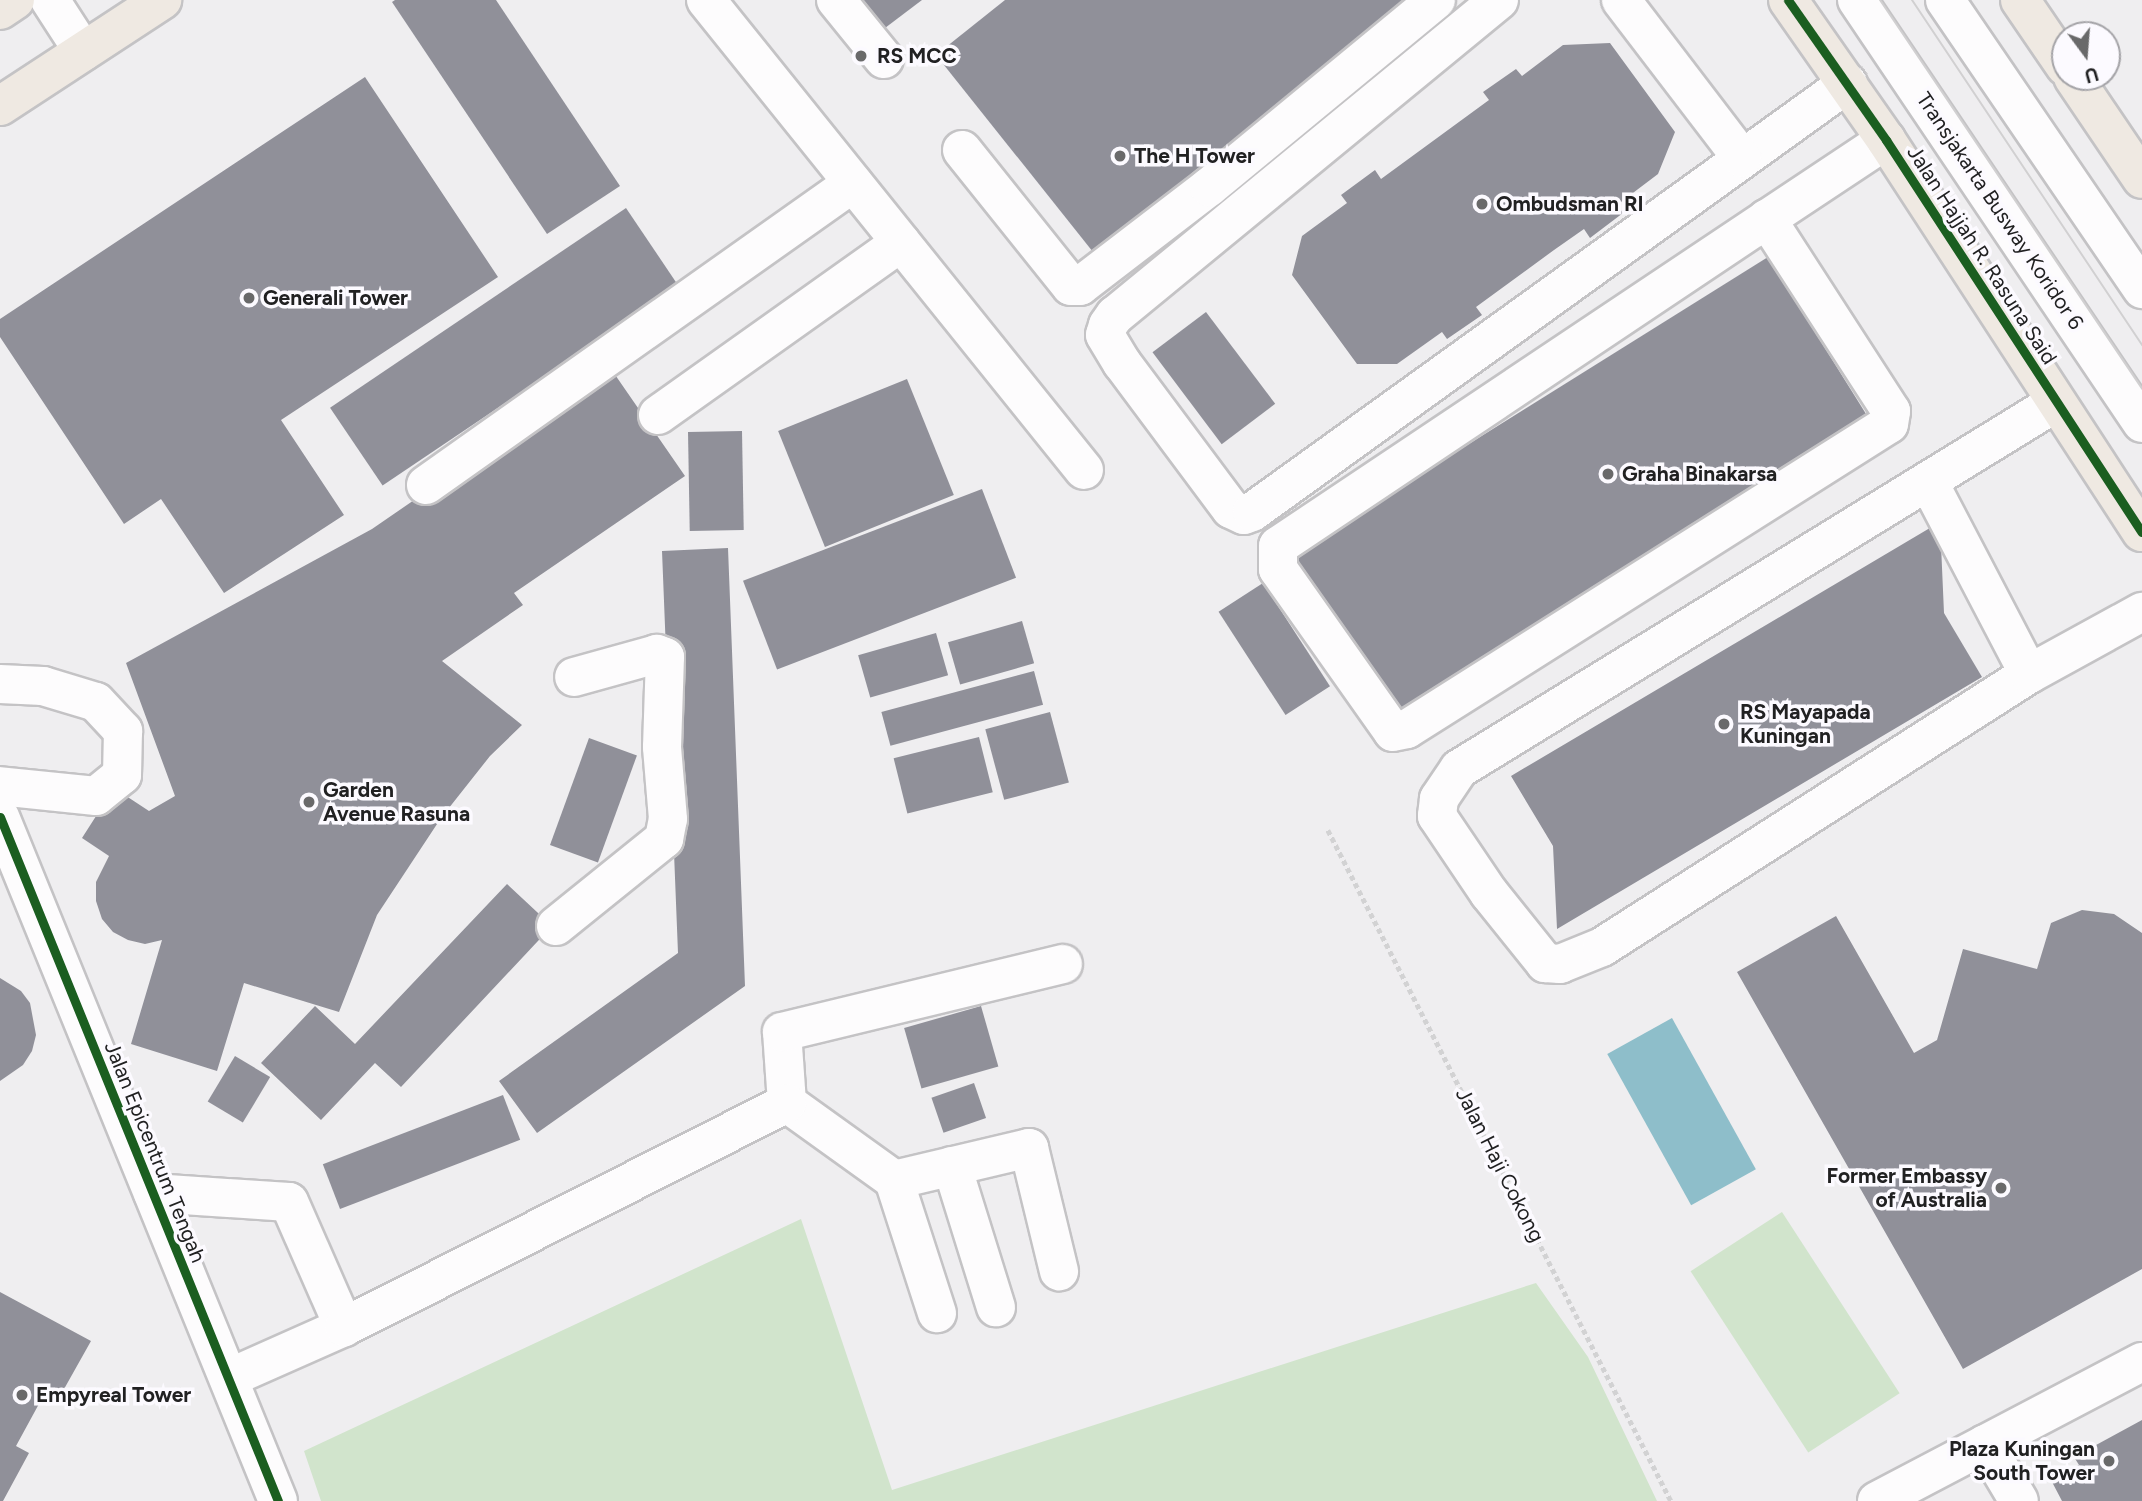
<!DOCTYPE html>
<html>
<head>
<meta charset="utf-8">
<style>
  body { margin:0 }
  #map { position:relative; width:2142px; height:1501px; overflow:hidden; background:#efeef0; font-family:Figtree,sans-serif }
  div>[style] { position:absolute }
  .green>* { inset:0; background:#d1e4cc; transform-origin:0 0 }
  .water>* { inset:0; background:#8ebeca; transform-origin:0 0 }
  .building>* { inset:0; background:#909099; transform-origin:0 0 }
  .path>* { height:4.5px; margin-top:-2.25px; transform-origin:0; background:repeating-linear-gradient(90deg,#d2d2d3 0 5px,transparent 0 8.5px) }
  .roads { filter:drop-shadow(2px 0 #c4c3c5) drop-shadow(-2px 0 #c4c3c5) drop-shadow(0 2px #c4c3c5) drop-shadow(0 -2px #c4c3c5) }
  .minor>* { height:38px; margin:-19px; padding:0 19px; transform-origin:19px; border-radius:19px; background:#fdfcfd }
  .major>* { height:38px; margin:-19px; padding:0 19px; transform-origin:19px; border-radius:19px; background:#efe9e2 }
  .tram>* { height:2px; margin:-1px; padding:0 1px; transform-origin:1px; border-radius:1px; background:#d1d0d1 }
  .cycleway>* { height:9px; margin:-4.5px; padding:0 4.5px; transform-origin:4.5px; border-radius:4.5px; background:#1b5e20 }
  .dots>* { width:19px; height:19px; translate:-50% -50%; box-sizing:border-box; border:4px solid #fcfaff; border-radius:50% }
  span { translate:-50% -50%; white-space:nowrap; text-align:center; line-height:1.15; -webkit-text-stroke:7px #fcfaff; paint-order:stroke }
  .poi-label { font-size:21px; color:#212122; font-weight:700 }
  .left { translate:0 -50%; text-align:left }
  .right { translate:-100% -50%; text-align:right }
  .street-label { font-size:21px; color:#212122 }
  .north { position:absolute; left:2051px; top:21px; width:70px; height:70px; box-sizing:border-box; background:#fcfaff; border:2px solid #a4a3a7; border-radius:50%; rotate:164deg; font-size:19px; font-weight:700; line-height:28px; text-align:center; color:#212122 }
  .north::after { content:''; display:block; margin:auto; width:24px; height:32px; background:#69696a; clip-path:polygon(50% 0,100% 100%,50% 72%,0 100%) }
</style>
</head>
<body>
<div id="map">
  <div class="green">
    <div style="left:1782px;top:1212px;width:216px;height:109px;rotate:57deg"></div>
    <div style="clip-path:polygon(801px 1219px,892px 1490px,1536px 1283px,1588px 1357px,1657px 1501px,321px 1501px,304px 1451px)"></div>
  </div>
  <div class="water">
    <div style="left:1672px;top:1018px;width:173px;height:74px;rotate:61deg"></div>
  </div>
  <div class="building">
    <div style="clip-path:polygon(395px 0,496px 0,620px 186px,547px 234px,392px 2px)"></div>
    <div style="clip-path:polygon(863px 0,922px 0,885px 28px)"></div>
    <div style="clip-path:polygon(1005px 0,1422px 0,1097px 257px,936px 55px)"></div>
    <div style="clip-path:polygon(1610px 43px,1675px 132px,1658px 174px,1617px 205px,1623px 213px,1590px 238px,1584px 229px,1554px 250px,1476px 307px,1482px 315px,1447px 339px,1442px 332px,1397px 364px,1357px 364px,1292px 275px,1302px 236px,1347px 203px,1341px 195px,1375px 170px,1381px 179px,1489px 100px,1483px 92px,1516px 69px,1522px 76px,1563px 45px)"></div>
    <div style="clip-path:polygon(365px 77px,498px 277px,281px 420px,344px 515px,224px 593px,161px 499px,124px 524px,0 337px,0 319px)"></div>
    <div style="left:626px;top:208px;width:94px;height:357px;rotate:56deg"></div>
    <div style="left:1768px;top:257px;width:196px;height:565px;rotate:58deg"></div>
    <div style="left:1206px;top:312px;width:115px;height:67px;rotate:53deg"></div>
    <div style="clip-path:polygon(609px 366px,685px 476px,514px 593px,523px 605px,442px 661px,522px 725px,490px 756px,441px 818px,377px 915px,339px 1012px,244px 983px,217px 1071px,131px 1044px,162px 940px,145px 944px,128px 940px,113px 932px,102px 919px,96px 901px,96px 882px,109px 856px,82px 838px,114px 788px,149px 811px,175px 796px,126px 663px,372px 529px)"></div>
    <div style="left:907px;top:379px;width:125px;height:139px;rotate:68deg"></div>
    <div style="left:742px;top:431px;width:99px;height:54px;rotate:89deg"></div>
    <div style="left:982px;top:489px;width:95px;height:256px;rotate:69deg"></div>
    <div style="clip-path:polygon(1940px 522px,1944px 613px,1982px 677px,1557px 929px,1553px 846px,1511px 776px)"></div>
    <div style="clip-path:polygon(728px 548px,745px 986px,537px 1133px,499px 1081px,678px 953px,662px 551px)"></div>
    <div style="left:1263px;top:583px;width:123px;height:53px;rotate:57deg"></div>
    <div style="left:1022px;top:621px;width:44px;height:77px;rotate:74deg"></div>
    <div style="left:936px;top:633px;width:44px;height:81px;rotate:74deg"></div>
    <div style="left:1034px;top:671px;width:35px;height:158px;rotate:75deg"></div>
    <div style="left:1050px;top:712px;width:73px;height:67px;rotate:75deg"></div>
    <div style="left:979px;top:737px;width:57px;height:88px;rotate:76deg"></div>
    <div style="left:589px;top:738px;width:51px;height:114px;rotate:20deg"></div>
    <div style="clip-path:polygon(507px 884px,552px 926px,401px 1087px,375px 1063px,321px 1120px,261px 1063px,315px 1006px,355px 1044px)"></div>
    <div style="clip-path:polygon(2082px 910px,2114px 914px,2142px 933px,2142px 1269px,1963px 1369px,1737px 972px,1836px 916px,1914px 1053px,1937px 1040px,1963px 949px,2037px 969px,2051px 923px)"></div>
    <div style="clip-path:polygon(0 978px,21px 991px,30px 1003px,36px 1035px,32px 1051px,23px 1065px,0 1081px)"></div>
    <div style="left:981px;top:1006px;width:63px;height:80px;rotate:74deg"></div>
    <div style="left:235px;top:1056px;width:41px;height:53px;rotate:31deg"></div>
    <div style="left:974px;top:1083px;width:37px;height:45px;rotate:71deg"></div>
    <div style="left:503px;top:1095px;width:48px;height:193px;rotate:69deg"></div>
    <div style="clip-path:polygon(0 1292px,91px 1341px,59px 1398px,46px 1391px,16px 1446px,29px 1453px,3px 1501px,0 1501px)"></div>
    <div style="clip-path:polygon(2142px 1420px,2142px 1501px,2062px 1501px,2051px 1480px,2079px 1465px,2074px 1457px)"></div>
  </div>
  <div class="path">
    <div style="left:1328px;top:830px;width:754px;rotate:62.92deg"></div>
  </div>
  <div class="roads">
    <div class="minor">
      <div style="left:50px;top:0;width:61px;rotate:57.1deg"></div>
      <div style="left:706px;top:0;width:603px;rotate:51.19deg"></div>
      <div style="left:836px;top:0;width:76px;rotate:50.9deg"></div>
      <div style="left:1499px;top:0;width:497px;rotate:140.6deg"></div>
      <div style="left:1115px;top:315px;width:12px;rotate:125deg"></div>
      <div style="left:1108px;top:325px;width:10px;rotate:107deg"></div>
      <div style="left:1105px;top:335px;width:33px;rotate:59deg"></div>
      <div style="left:1122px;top:363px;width:182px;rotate:53.3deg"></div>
      <div style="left:1231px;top:509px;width:14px;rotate:25deg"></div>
      <div style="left:1244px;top:515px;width:9px;rotate:-21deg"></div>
      <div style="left:1252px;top:512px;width:734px;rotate:-35.75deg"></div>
      <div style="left:1621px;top:0;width:199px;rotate:52.6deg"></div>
      <div style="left:1857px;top:0;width:510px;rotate:56.03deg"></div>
      <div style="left:1945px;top:0;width:350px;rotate:55.7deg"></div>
      <div style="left:962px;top:150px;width:174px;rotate:51.3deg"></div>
      <div style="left:1071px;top:286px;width:9px"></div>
      <div style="left:1080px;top:286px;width:163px;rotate:-37.5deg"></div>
      <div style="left:1209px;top:187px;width:294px;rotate:-39.5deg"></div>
      <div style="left:1767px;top:219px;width:588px;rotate:146.23deg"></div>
      <div style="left:1278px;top:546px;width:23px;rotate:90deg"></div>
      <div style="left:1278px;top:569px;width:199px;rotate:54.8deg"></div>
      <div style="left:1393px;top:732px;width:14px;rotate:-12deg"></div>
      <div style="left:1407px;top:729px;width:570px;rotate:-32.32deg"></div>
      <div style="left:1889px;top:424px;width:13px;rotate:-81deg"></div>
      <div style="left:1891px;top:411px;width:229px;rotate:-122.9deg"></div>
      <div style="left:1767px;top:219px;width:143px;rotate:-33.6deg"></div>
      <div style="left:2055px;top:403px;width:699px;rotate:148.45deg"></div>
      <div style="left:1459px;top:769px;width:36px;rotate:124deg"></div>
      <div style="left:1439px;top:799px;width:17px;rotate:97deg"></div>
      <div style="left:1437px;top:816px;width:93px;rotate:56deg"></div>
      <div style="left:1489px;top:893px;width:90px;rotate:51.3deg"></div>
      <div style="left:1545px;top:963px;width:15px;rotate:4deg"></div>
      <div style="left:1560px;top:964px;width:45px;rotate:-22deg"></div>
      <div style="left:1602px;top:947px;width:507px;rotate:-32.59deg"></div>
      <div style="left:2029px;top:674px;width:129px;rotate:-28.8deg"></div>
      <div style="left:658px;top:415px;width:298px;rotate:-35.4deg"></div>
      <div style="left:1928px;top:481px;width:218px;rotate:62.4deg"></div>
      <div style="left:426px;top:485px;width:523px;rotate:-35.27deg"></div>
      <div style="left:0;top:684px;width:43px;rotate:2.7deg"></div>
      <div style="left:43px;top:686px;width:55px;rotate:16.8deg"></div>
      <div style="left:96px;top:702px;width:40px;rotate:47deg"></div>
      <div style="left:123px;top:731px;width:44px;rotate:91.3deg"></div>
      <div style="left:122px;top:775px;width:33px;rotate:141deg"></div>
      <div style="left:96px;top:796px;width:97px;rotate:-174.1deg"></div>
      <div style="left:0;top:817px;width:738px;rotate:67.88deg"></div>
      <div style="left:556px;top:926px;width:139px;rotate:-38.9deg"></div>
      <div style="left:664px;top:839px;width:20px;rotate:-79deg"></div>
      <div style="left:668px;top:819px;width:72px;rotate:-94.8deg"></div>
      <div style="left:662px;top:747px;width:90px;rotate:-88.1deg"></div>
      <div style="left:665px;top:657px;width:9px;rotate:-159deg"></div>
      <div style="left:657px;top:654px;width:86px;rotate:164.5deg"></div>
      <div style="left:787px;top:1103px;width:132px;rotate:35.7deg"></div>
      <div style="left:894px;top:1180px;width:139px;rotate:-13.3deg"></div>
      <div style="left:1029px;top:1148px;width:127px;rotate:76.3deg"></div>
      <div style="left:787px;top:1103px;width:71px;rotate:-94deg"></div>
      <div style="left:782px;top:1032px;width:289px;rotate:-13.6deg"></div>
      <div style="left:952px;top:1166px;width:148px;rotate:72.7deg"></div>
      <div style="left:894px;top:1180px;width:140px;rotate:72.1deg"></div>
      <div style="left:153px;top:1193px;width:136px;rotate:3.8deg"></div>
      <div style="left:289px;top:1202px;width:137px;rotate:66.3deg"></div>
      <div style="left:229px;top:1378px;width:126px;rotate:-23.9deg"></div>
      <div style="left:344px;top:1327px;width:496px;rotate:-26.8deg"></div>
      <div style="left:1985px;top:1444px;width:66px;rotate:59.2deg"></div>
      <div style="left:1877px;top:1501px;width:299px;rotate:-27.7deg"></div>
    </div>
    <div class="major">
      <div style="left:1788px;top:0;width:171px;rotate:55deg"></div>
      <div style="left:1886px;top:140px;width:468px;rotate:56.9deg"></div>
      <div style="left:2020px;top:0;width:80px;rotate:55.7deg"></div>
      <div style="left:0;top:10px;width:18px;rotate:-34deg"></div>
      <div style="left:2073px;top:77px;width:123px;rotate:55.9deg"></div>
      <div style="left:0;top:106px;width:194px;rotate:-33.2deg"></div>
    </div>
  </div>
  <div class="tram">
    <div style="left:1880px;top:0;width:469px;rotate:56deg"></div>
    <div style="left:1912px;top:0;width:415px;rotate:56.3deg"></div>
  </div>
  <div class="cycleway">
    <div style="left:1788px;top:0;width:171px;rotate:55deg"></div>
    <div style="left:1886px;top:140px;width:468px;rotate:56.9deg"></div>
    <div style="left:0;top:817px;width:738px;rotate:67.88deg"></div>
  </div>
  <div class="dots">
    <div style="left:861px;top:56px;background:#69696a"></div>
    <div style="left:1120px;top:156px;background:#69696a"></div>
    <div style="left:1482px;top:204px;background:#69696a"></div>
    <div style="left:249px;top:298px;background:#69696a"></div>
    <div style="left:1608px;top:474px;background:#69696a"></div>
    <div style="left:1724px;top:724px;background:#69696a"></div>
    <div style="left:309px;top:802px;background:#69696a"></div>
    <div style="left:2001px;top:1188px;background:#69696a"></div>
    <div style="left:22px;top:1395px;background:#69696a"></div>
    <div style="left:2109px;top:1461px;background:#69696a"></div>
  </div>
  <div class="poi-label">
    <span class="left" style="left:877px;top:56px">RS MCC</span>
    <span class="left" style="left:1134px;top:156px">The H Tower</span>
    <span class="left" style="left:1496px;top:204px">Ombudsman RI</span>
    <span class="left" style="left:263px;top:298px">Generali Tower</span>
    <span class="left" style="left:1622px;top:474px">Graha Binakarsa</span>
    <span class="left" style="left:1740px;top:724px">RS Mayapada<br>Kuningan</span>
    <span class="left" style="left:323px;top:802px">Garden<br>Avenue Rasuna</span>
    <span class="right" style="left:1987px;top:1188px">Former Embassy<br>of Australia</span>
    <span class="left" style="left:36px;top:1395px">Empyreal Tower</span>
    <span class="right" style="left:2095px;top:1461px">Plaza Kuningan<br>South Tower</span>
  </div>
  <div class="street-label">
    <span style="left:2000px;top:211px;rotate:56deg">Transjakarta Busway Koridor 6</span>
    <span style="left:1982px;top:255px;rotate:57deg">Jalan Hajjah R. Rasuna Said</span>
    <span style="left:155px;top:1152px;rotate:68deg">Jalan Epicentrum Tengah</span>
    <span style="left:1500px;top:1165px;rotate:63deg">Jalan Haji Cokong</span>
  </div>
  <div class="north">U</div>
</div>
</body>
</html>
